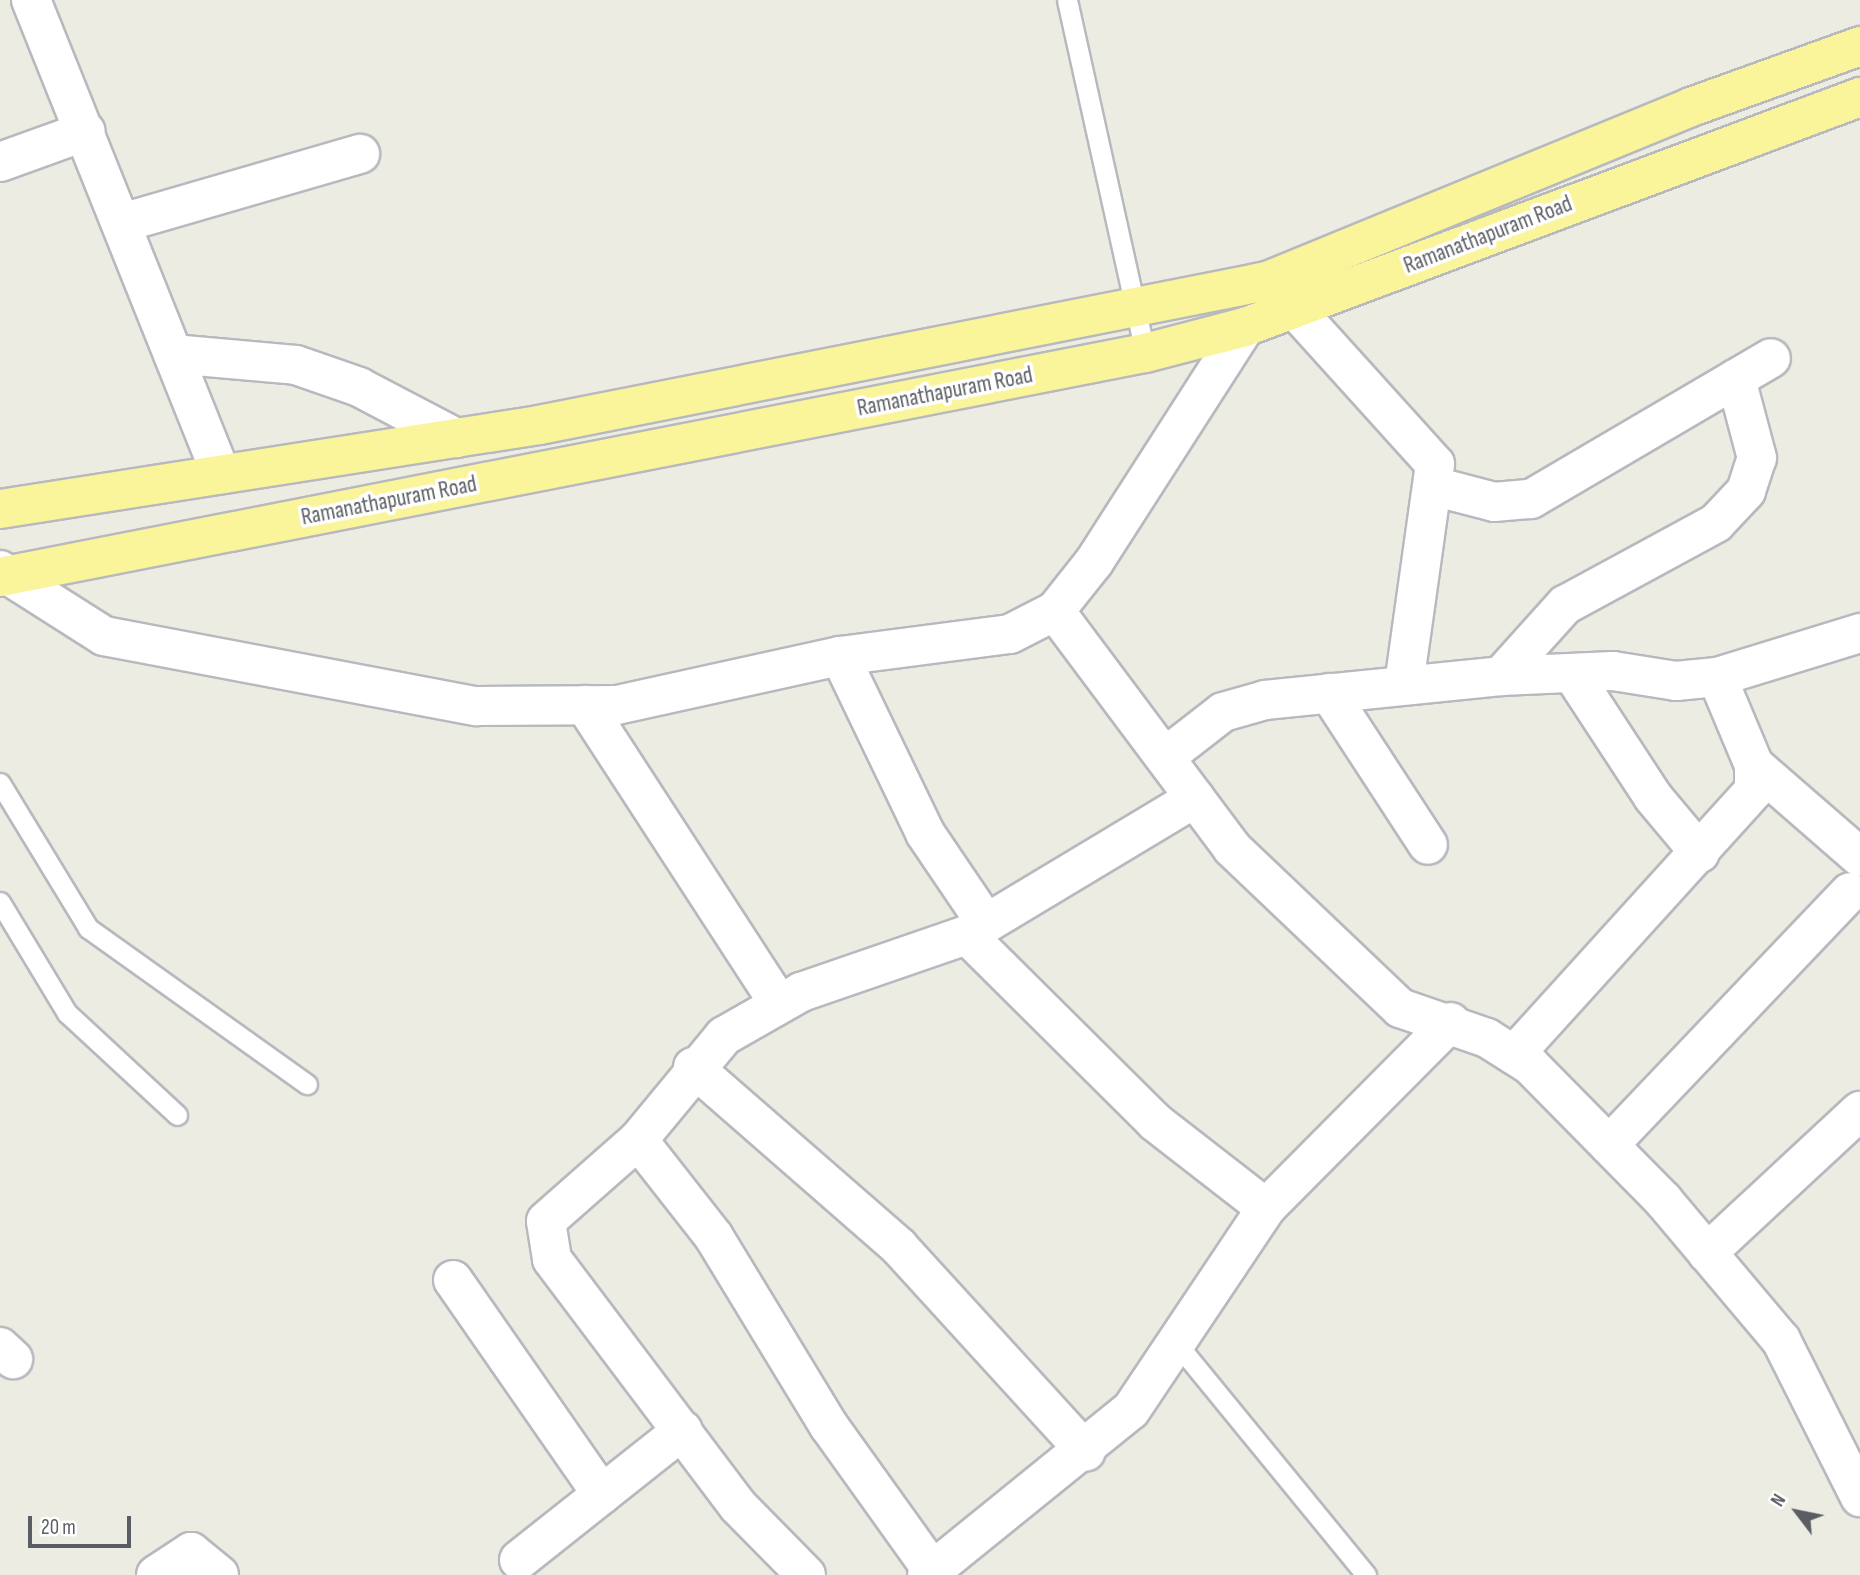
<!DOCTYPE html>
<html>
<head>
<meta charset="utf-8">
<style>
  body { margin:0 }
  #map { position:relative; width:1860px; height:1575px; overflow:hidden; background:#ecece2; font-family:"Sofia Sans Condensed",sans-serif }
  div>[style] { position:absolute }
  .roads { filter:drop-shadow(2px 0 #b7b9be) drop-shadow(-2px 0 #b7b9be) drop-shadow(0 2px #b7b9be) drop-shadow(0 -2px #b7b9be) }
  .service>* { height:19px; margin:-9.5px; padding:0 9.5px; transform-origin:9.5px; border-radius:9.5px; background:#fff }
  .minor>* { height:38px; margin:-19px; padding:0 19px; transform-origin:19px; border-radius:19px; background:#fff }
  .trunk>* { height:38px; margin:-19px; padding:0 19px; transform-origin:19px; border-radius:19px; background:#faf49b }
  span { translate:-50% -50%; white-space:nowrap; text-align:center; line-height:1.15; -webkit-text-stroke:7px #fff; paint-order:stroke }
  .street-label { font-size:23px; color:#5a5d62 }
  .north { position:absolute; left:1762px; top:1477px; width:70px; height:70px; -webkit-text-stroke:5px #fff; paint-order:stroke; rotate:302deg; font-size:19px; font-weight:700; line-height:28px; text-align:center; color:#5a5d62 }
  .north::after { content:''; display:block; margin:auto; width:24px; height:32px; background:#5a5d62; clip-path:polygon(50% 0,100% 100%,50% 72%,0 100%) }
  .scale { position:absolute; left:28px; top:1516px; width:103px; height:32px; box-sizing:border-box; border:4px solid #5a5d62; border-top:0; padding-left:9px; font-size:21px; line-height:24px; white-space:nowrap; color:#5a5d62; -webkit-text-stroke:5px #fff; paint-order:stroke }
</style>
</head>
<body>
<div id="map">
  <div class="roads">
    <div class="service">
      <div style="left:1067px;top:0;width:362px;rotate:77.5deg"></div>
      <div style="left:0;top:783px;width:170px;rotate:58.7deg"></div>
      <div style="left:88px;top:928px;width:269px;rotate:35.5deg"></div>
      <div style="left:0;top:902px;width:130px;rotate:58.9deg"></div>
      <div style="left:67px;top:1013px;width:150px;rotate:42.8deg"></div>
      <div style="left:1178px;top:1345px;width:297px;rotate:50.7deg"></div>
    </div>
    <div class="minor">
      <div style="left:31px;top:0;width:511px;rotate:68.16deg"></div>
      <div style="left:0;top:162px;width:91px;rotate:-19.8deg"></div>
      <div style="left:122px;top:223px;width:248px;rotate:-16.2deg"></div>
      <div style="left:1294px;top:308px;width:210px;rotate:47.9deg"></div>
      <div style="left:1435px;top:464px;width:223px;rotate:98deg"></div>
      <div style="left:173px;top:354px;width:123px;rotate:5.1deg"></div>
      <div style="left:296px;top:365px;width:67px;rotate:19.2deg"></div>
      <div style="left:359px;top:387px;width:110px;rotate:27.7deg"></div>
      <div style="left:1437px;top:487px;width:59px;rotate:14.7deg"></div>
      <div style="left:1494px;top:502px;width:37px;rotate:-5deg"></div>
      <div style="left:1531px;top:499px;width:278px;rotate:-30.4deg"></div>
      <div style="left:0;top:570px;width:123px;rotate:32.4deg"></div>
      <div style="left:104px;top:636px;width:379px;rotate:10.7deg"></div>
      <div style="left:476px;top:706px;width:141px;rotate:-0.4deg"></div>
      <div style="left:617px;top:705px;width:228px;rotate:-12.4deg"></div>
      <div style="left:840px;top:656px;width:171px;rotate:-7.4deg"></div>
      <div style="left:1010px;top:634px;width:51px;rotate:-27.1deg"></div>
      <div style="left:1055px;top:611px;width:63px;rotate:-51.5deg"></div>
      <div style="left:1094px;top:562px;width:279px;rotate:-57.3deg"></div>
      <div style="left:1055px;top:611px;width:296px;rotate:53.2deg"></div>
      <div style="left:1232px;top:848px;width:232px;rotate:43.6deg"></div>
      <div style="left:1400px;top:1008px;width:92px;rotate:19deg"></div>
      <div style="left:1487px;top:1038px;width:51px;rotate:32.1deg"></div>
      <div style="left:1530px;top:1065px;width:190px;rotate:45.4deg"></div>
      <div style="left:1663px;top:1200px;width:183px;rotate:49.9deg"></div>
      <div style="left:1781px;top:1340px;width:176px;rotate:63.3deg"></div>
      <div style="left:840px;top:656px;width:196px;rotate:64.3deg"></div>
      <div style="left:925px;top:833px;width:109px;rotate:55.9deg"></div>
      <div style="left:1572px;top:673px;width:148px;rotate:56.8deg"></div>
      <div style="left:1653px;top:797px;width:73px;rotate:50deg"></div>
      <div style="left:1501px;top:676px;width:96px;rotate:-48deg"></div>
      <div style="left:1565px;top:605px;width:172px;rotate:-28.5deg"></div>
      <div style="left:1716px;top:523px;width:44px;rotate:-46.8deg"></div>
      <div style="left:1746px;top:491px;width:35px;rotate:-72deg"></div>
      <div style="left:1757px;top:458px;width:82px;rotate:-104.9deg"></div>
      <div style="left:1329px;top:693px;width:181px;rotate:56.9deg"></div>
      <div style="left:585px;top:705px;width:356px;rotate:57deg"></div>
      <div style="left:1165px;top:757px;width:73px;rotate:-37.8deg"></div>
      <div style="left:1223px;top:712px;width:44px;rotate:-15.9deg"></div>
      <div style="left:1265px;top:700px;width:237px;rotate:-5.8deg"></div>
      <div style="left:1501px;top:676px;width:112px;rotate:-2.6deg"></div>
      <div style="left:1613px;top:671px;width:64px;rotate:9deg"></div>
      <div style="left:1676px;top:681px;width:41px;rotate:-5.6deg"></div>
      <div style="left:1717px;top:677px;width:150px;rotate:-17.1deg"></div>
      <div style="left:1754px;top:765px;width:140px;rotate:41deg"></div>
      <div style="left:967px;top:935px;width:265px;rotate:44.8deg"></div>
      <div style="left:1155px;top:1122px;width:140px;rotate:37.8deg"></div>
      <div style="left:1514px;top:1055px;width:358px;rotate:-47.8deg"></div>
      <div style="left:1754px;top:790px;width:25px;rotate:-90deg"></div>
      <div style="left:1754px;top:765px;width:95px;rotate:-112.8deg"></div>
      <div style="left:693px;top:1067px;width:274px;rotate:41.1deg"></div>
      <div style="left:899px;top:1247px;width:277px;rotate:47.6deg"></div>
      <div style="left:638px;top:1140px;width:123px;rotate:51.9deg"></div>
      <div style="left:714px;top:1237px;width:221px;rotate:58.7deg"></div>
      <div style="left:829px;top:1426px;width:177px;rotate:54.4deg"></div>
      <div style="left:1609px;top:1145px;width:349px;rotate:-46.4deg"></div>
      <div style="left:1707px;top:1253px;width:209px;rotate:-42.9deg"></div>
      <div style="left:453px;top:1280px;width:261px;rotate:55.2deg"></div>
      <div style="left:0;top:1347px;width:18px;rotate:43deg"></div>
      <div style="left:519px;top:1560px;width:209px;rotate:-38.4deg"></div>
      <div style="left:156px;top:1575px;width:42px;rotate:-33.3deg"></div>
      <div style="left:191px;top:1552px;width:36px;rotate:39deg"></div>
      <div style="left:806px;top:1575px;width:97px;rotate:-134.6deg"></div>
      <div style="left:738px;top:1506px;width:309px;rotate:-127deg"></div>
      <div style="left:552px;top:1259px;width:38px;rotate:-99deg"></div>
      <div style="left:546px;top:1221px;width:123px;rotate:-41.4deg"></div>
      <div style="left:638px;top:1140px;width:135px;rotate:-50.4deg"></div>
      <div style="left:724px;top:1036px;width:89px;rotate:-29.7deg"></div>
      <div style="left:801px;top:992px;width:176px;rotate:-19deg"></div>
      <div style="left:967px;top:935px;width:266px;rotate:-31deg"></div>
      <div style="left:927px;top:1575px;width:262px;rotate:-39deg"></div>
      <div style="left:1131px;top:1410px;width:243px;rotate:-56.2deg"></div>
      <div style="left:1266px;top:1208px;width:262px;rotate:-45.2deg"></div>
    </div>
    <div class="trunk">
      <div style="left:0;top:509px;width:546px;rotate:-8.86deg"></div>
      <div style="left:539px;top:425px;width:742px;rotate:-11.19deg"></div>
      <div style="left:1267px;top:281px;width:458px;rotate:-22.3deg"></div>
      <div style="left:1691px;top:107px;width:180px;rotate:-19.8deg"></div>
      <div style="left:0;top:577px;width:1167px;rotate:-11.07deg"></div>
      <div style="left:1145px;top:353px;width:103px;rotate:-14.6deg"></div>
      <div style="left:1245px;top:327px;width:657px;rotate:-20.5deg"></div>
    </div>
  </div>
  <div class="street-label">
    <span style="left:1488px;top:235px;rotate:-21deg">Ramanathapuram Road</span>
    <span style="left:945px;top:392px;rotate:-11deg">Ramanathapuram Road</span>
    <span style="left:389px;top:501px;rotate:-11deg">Ramanathapuram Road</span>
  </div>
  <div class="north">N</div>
  <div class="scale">20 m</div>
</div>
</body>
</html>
